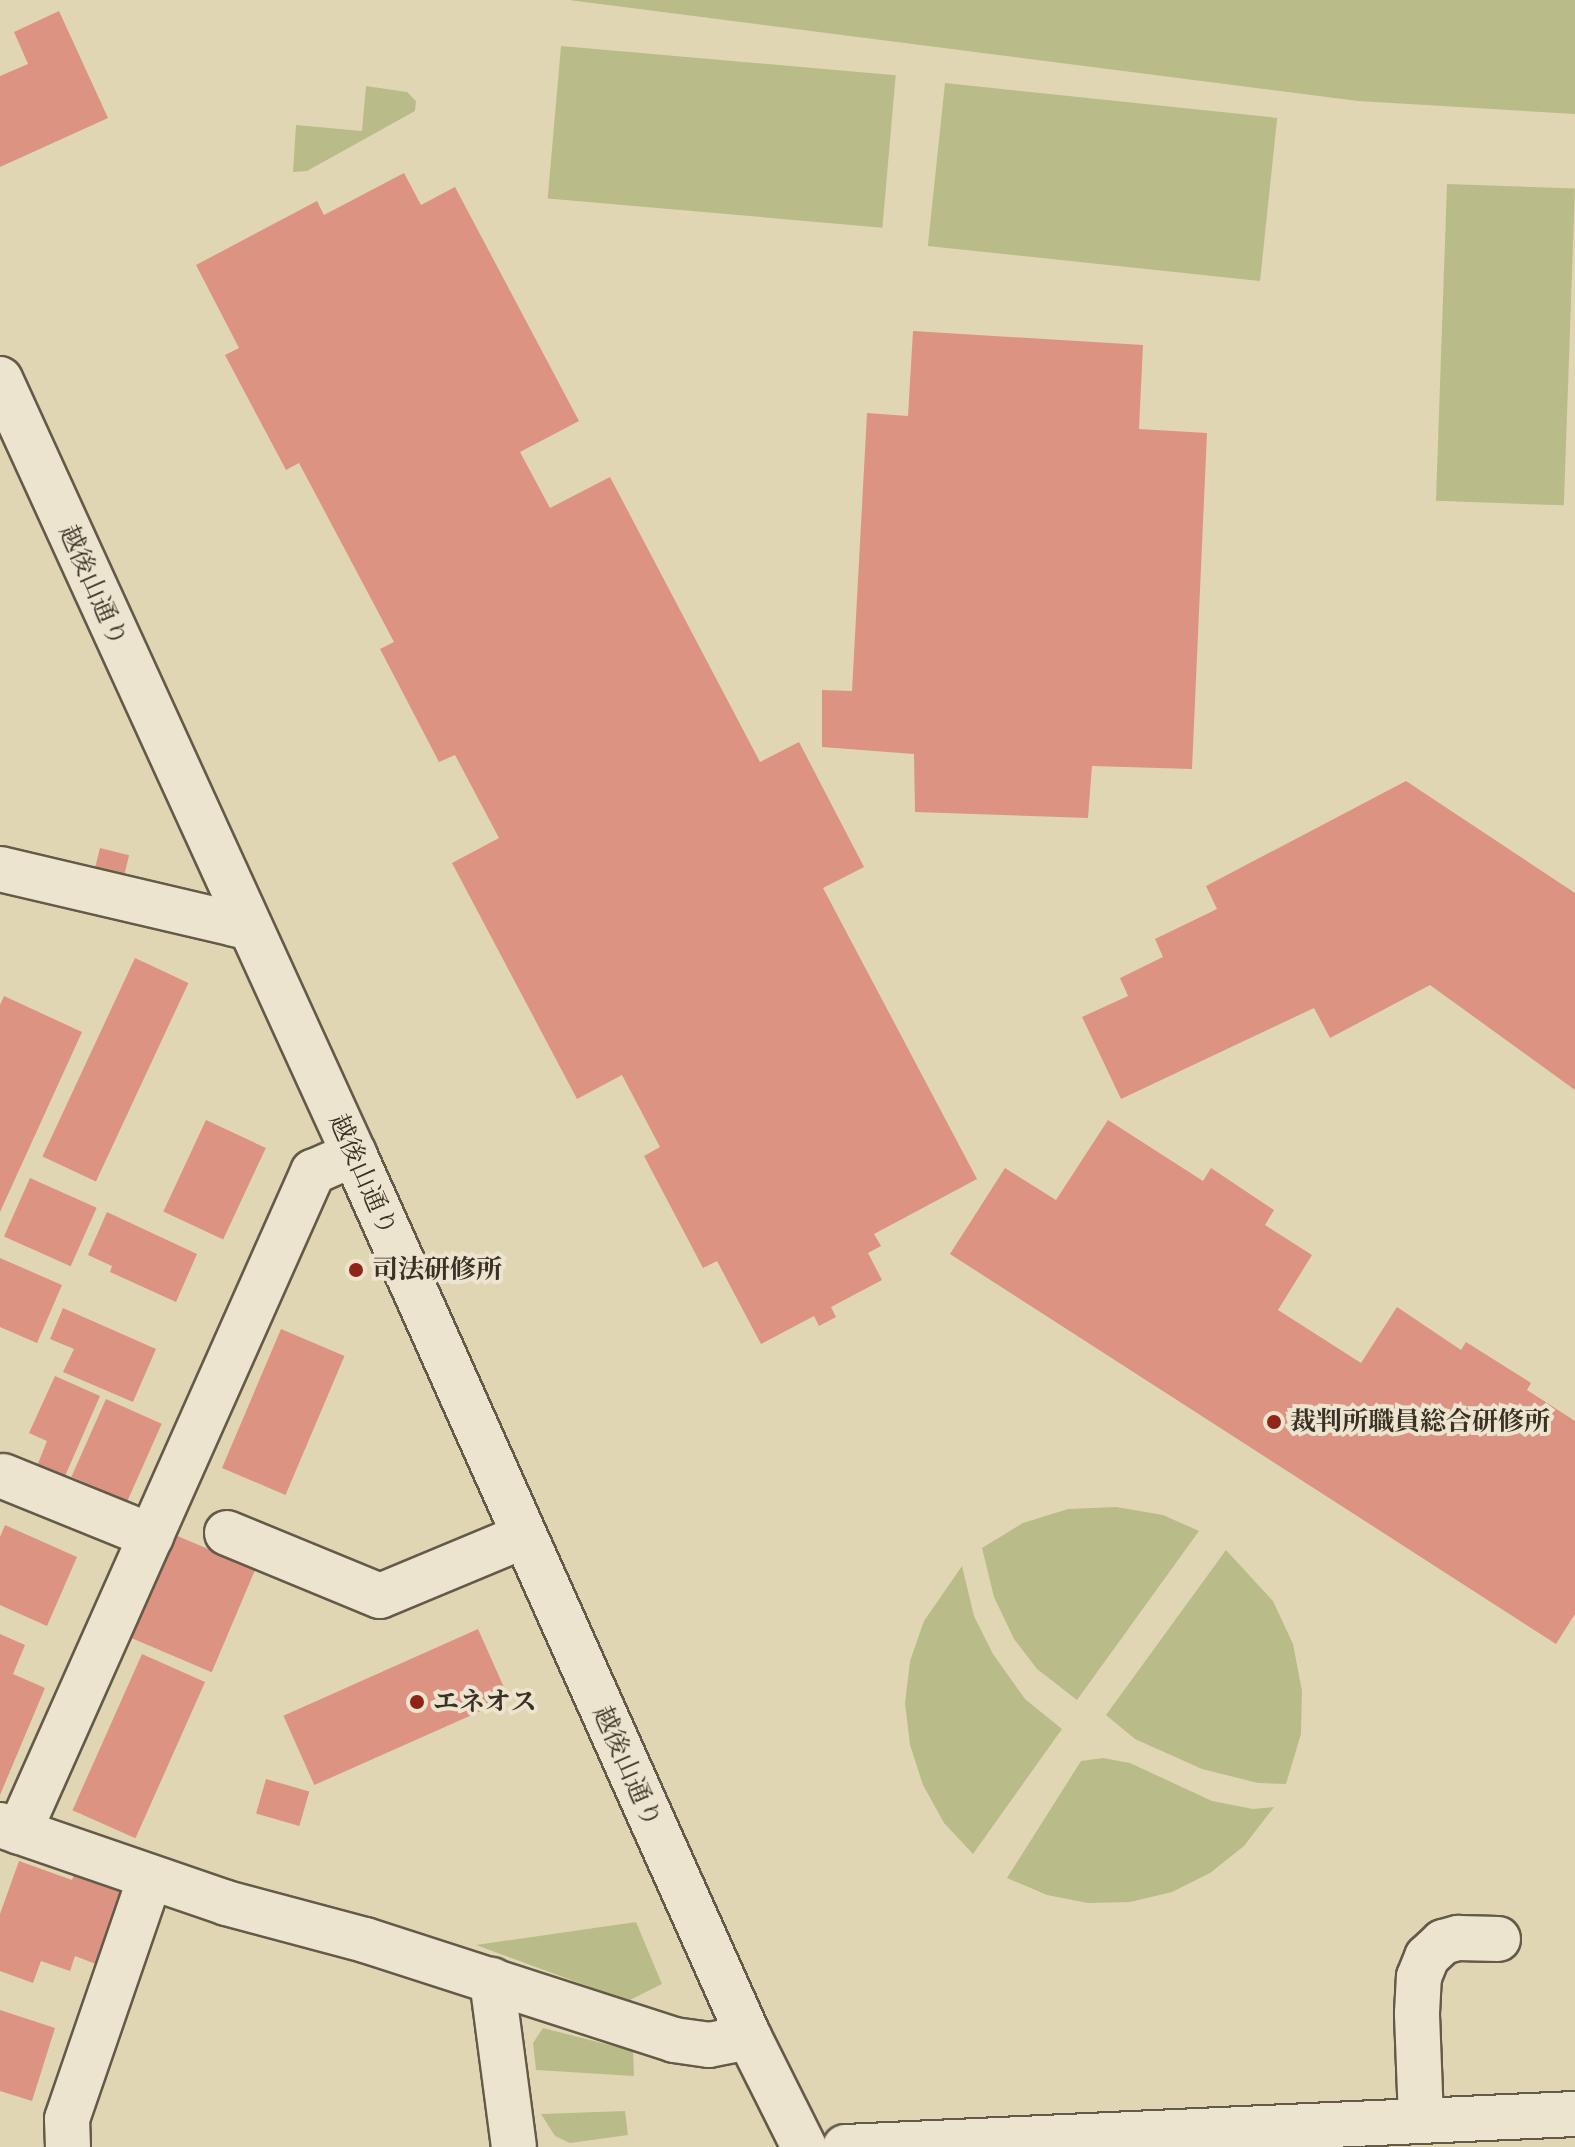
<!DOCTYPE html>
<html>
<head>
<meta charset="utf-8">
<style>
  body { margin:0 }
  #map { position:relative; width:1575px; height:2147px; overflow:hidden; background:#e1d6b3; font-family:"IM FELL French Canon","Noto Serif JP",serif }
  div>[style] { position:absolute }
  .green>* { inset:0; background:#b9bc88; transform-origin:0 0 }
  .building>* { inset:0; background:#dc9382; transform-origin:0 0 }
  .roads { filter:drop-shadow(2px 0 #645a48) drop-shadow(-2px 0 #645a48) drop-shadow(0 2px #645a48) drop-shadow(0 -2px #645a48) }
  .minor>* { height:44px; margin:-22px; padding:0 22px; transform-origin:22px; border-radius:22px; background:#ece4ce }
  .dots>* { width:22px; height:22px; translate:-50% -50%; box-sizing:border-box; border:4px solid #ece4ce; border-radius:50% }
  span { translate:-50% -50%; white-space:nowrap; text-align:center; line-height:1.15; -webkit-text-stroke:8px #ece4ce; paint-order:stroke }
  .street-label { font-size:26px; color:#3a3024 }
  .poi-label { font-size:26px; color:#3a3024; font-weight:700 }
  .left { translate:0 -50%; text-align:left }
</style>
</head>
<body>
<div id="map">
  <div class="green">
    <div style="clip-path:polygon(569px 0,1575px 0,1575px 114px,1358px 101px)"></div>
    <div style="left:561px;top:46px;width:336px;height:153px;rotate:5deg"></div>
    <div style="left:945px;top:83px;width:334px;height:164px;rotate:6deg"></div>
    <div style="clip-path:polygon(366px 86px,407px 92px,416px 101px,415px 111px,307px 171px,293px 172px,296px 125px,362px 131px)"></div>
    <div style="left:1447px;top:184px;width:128px;height:317px;rotate:2deg"></div>
    <div style="clip-path:polygon(1116px 1507px,1163px 1515px,1199px 1531px,1077px 1700px,1037px 1669px,1014px 1639px,994px 1597px,982px 1548px,1023px 1523px,1068px 1509px)"></div>
    <div style="clip-path:polygon(1226px 1550px,1273px 1601px,1293px 1644px,1302px 1691px,1301px 1734px,1286px 1784px,1258px 1783px,1202px 1769px,1135px 1739px,1106px 1715px)"></div>
    <div style="clip-path:polygon(962px 1566px,974px 1616px,993px 1654px,1025px 1699px,1062px 1729px,973px 1854px,944px 1823px,923px 1785px,910px 1745px,905px 1703px,910px 1661px,924px 1621px)"></div>
    <div style="clip-path:polygon(1103px 1758px,1130px 1763px,1212px 1801px,1253px 1809px,1274px 1807px,1244px 1846px,1210px 1873px,1172px 1892px,1130px 1902px,1088px 1903px,1047px 1895px,1007px 1878px,1081px 1761px)"></div>
    <div style="clip-path:polygon(636px 1922px,662px 1984px,628px 2001px,476px 1945px)"></div>
    <div style="clip-path:polygon(543px 2028px,633px 2051px,634px 2076px,536px 2070px,533px 2043px)"></div>
    <div style="clip-path:polygon(625px 2111px,628px 2135px,570px 2143px,555px 2136px,541px 2114px)"></div>
  </div>
  <div class="building">
    <div style="clip-path:polygon(59px 11px,108px 118px,0 167px,0 76px,28px 64px,14px 32px)"></div>
    <div style="clip-path:polygon(404px 173px,421px 205px,455px 187px,579px 421px,520px 452px,550px 508px,610px 477px,760px 762px,799px 742px,864px 867px,823px 888px,977px 1179px,874px 1234px,881px 1246px,868px 1253px,882px 1280px,831px 1307px,836px 1317px,819px 1326px,814px 1316px,761px 1344px,717px 1261px,703px 1268px,644px 1156px,660px 1147px,622px 1075px,577px 1099px,452px 863px,499px 838px,455px 755px,439px 762px,380px 649px,394px 642px,299px 463px,286px 470px,225px 355px,239px 348px,196px 265px,317px 201px,324px 215px)"></div>
    <div style="clip-path:polygon(913px 331px,1143px 345px,1139px 429px,1207px 433px,1192px 769px,1092px 766px,1088px 818px,915px 812px,914px 754px,822px 747px,822px 690px,852px 691px,867px 413px,908px 416px)"></div>
    <div style="clip-path:polygon(1406px 781px,1575px 893px,1575px 1090px,1430px 985px,1330px 1038px,1314px 1008px,1121px 1099px,1082px 1017px,1128px 996px,1120px 978px,1163px 957px,1155px 939px,1217px 909px,1206px 886px)"></div>
    <div style="left:100px;top:848px;width:30px;height:29px;rotate:14deg"></div>
    <div style="left:135px;top:958px;width:59px;height:219px;rotate:25deg"></div>
    <div style="clip-path:polygon(4px 996px,82px 1032px,0 1212px,0 1005px)"></div>
    <div style="left:206px;top:1120px;width:66px;height:101px;rotate:25deg"></div>
    <div style="clip-path:polygon(1108px 1120px,1203px 1181px,1211px 1168px,1274px 1210px,1265px 1225px,1312px 1255px,1278px 1310px,1361px 1363px,1397px 1307px,1461px 1350px,1466px 1342px,1531px 1383px,1527px 1390px,1575px 1421px,1575px 1614px,1556px 1644px,950px 1254px,1005px 1168px,1056px 1200px)"></div>
    <div style="left:30px;top:1178px;width:73px;height:64px;rotate:24deg"></div>
    <div style="clip-path:polygon(107px 1212px,197px 1254px,176px 1302px,110px 1272px,112px 1266px,88px 1255px)"></div>
    <div style="clip-path:polygon(0 1258px,62px 1285px,37px 1343px,0 1327px)"></div>
    <div style="clip-path:polygon(63px 1308px,156px 1349px,133px 1402px,63px 1372px,74px 1349px,50px 1339px)"></div>
    <div style="left:281px;top:1329px;width:69px;height:151px;rotate:23deg"></div>
    <div style="clip-path:polygon(55px 1376px,100px 1396px,62px 1483px,35px 1471px,47px 1441px,29px 1433px)"></div>
    <div style="left:106px;top:1399px;width:61px;height:85px;rotate:24deg"></div>
    <div style="clip-path:polygon(5px 1525px,77px 1557px,47px 1626px,0 1605px,0 1537px)"></div>
    <div style="left:168px;top:1532px;width:95px;height:112px;rotate:23deg"></div>
    <div style="left:478px;top:1629px;width:76px;height:213px;rotate:66deg"></div>
    <div style="clip-path:polygon(0 1634px,25px 1645px,13px 1674px,45px 1688px,0 1795px)"></div>
    <div style="left:142px;top:1654px;width:69px;height:171px;rotate:24deg"></div>
    <div style="left:266px;top:1779px;width:45px;height:36px;rotate:16deg"></div>
    <div style="clip-path:polygon(19px 1861px,72px 1880px,76px 1870px,128px 1889px,101px 1966px,75px 1956px,70px 1971px,41px 1961px,33px 1983px,0 1971px,0 1914px)"></div>
    <div style="clip-path:polygon(0 2010px,55px 2028px,32px 2101px,0 2091px)"></div>
  </div>
  <div class="roads">
    <div class="minor">
      <div style="left:0;top:379px;width:852px;rotate:65.45deg"></div>
      <div style="left:354px;top:1154px;width:967px;rotate:65.9deg"></div>
      <div style="left:749px;top:2037px;width:123px;rotate:63.4deg"></div>
      <div style="left:0;top:869px;width:254px;rotate:13.2deg"></div>
      <div style="left:3px;top:1476px;width:160px;rotate:22.1deg"></div>
      <div style="left:227px;top:1533px;width:165px;rotate:22.4deg"></div>
      <div style="left:380px;top:1596px;width:156px;rotate:-22.6deg"></div>
      <div style="left:0;top:1825px;width:239px;rotate:19deg"></div>
      <div style="left:226px;top:1903px;width:144px;rotate:14.9deg"></div>
      <div style="left:365px;top:1940px;width:325px;rotate:17.9deg"></div>
      <div style="left:674px;top:2040px;width:35px;rotate:8deg"></div>
      <div style="left:709px;top:2045px;width:41px;rotate:-11.3deg"></div>
      <div style="left:19px;top:1832px;width:723px;rotate:-65.99deg"></div>
      <div style="left:313px;top:1172px;width:45px;rotate:-23.7deg"></div>
      <div style="left:492px;top:1980px;width:168px;rotate:82.5deg"></div>
      <div style="left:1421px;top:2119px;width:106px;rotate:-92.2deg"></div>
      <div style="left:1417px;top:2013px;width:36px;rotate:-87deg"></div>
      <div style="left:1419px;top:1977px;width:22px;rotate:-68deg"></div>
      <div style="left:1427px;top:1957px;width:22px;rotate:-43deg"></div>
      <div style="left:1443px;top:1942px;width:16px;rotate:-15deg"></div>
      <div style="left:1458px;top:1938px;width:40px;rotate:1.4deg"></div>
      <div style="left:68px;top:2147px;width:28px;rotate:-92deg"></div>
      <div style="left:67px;top:2119px;width:255px;rotate:-71deg"></div>
      <div style="left:845px;top:2147px;width:731px;rotate:-2.59deg"></div>
    </div>
  </div>
  <div class="dots">
    <div style="left:356px;top:1270px;background:#8f2418"></div>
    <div style="left:1274px;top:1422px;background:#8f2418"></div>
    <div style="left:417px;top:1702px;background:#8f2418"></div>
  </div>
  <div class="street-label">
    <span style="left:93px;top:586px;rotate:66deg">越後山通り</span>
    <span style="left:363px;top:1175px;rotate:66deg">越後山通り</span>
    <span style="left:627px;top:1767px;rotate:66deg">越後山通り</span>
  </div>
  <div class="poi-label">
    <span class="left" style="left:372px;top:1270px">司法研修所</span>
    <span class="left" style="left:1290px;top:1422px">裁判所職員総合研修所</span>
    <span class="left" style="left:433px;top:1702px">エネオス</span>
  </div>
</div>
</body>
</html>
